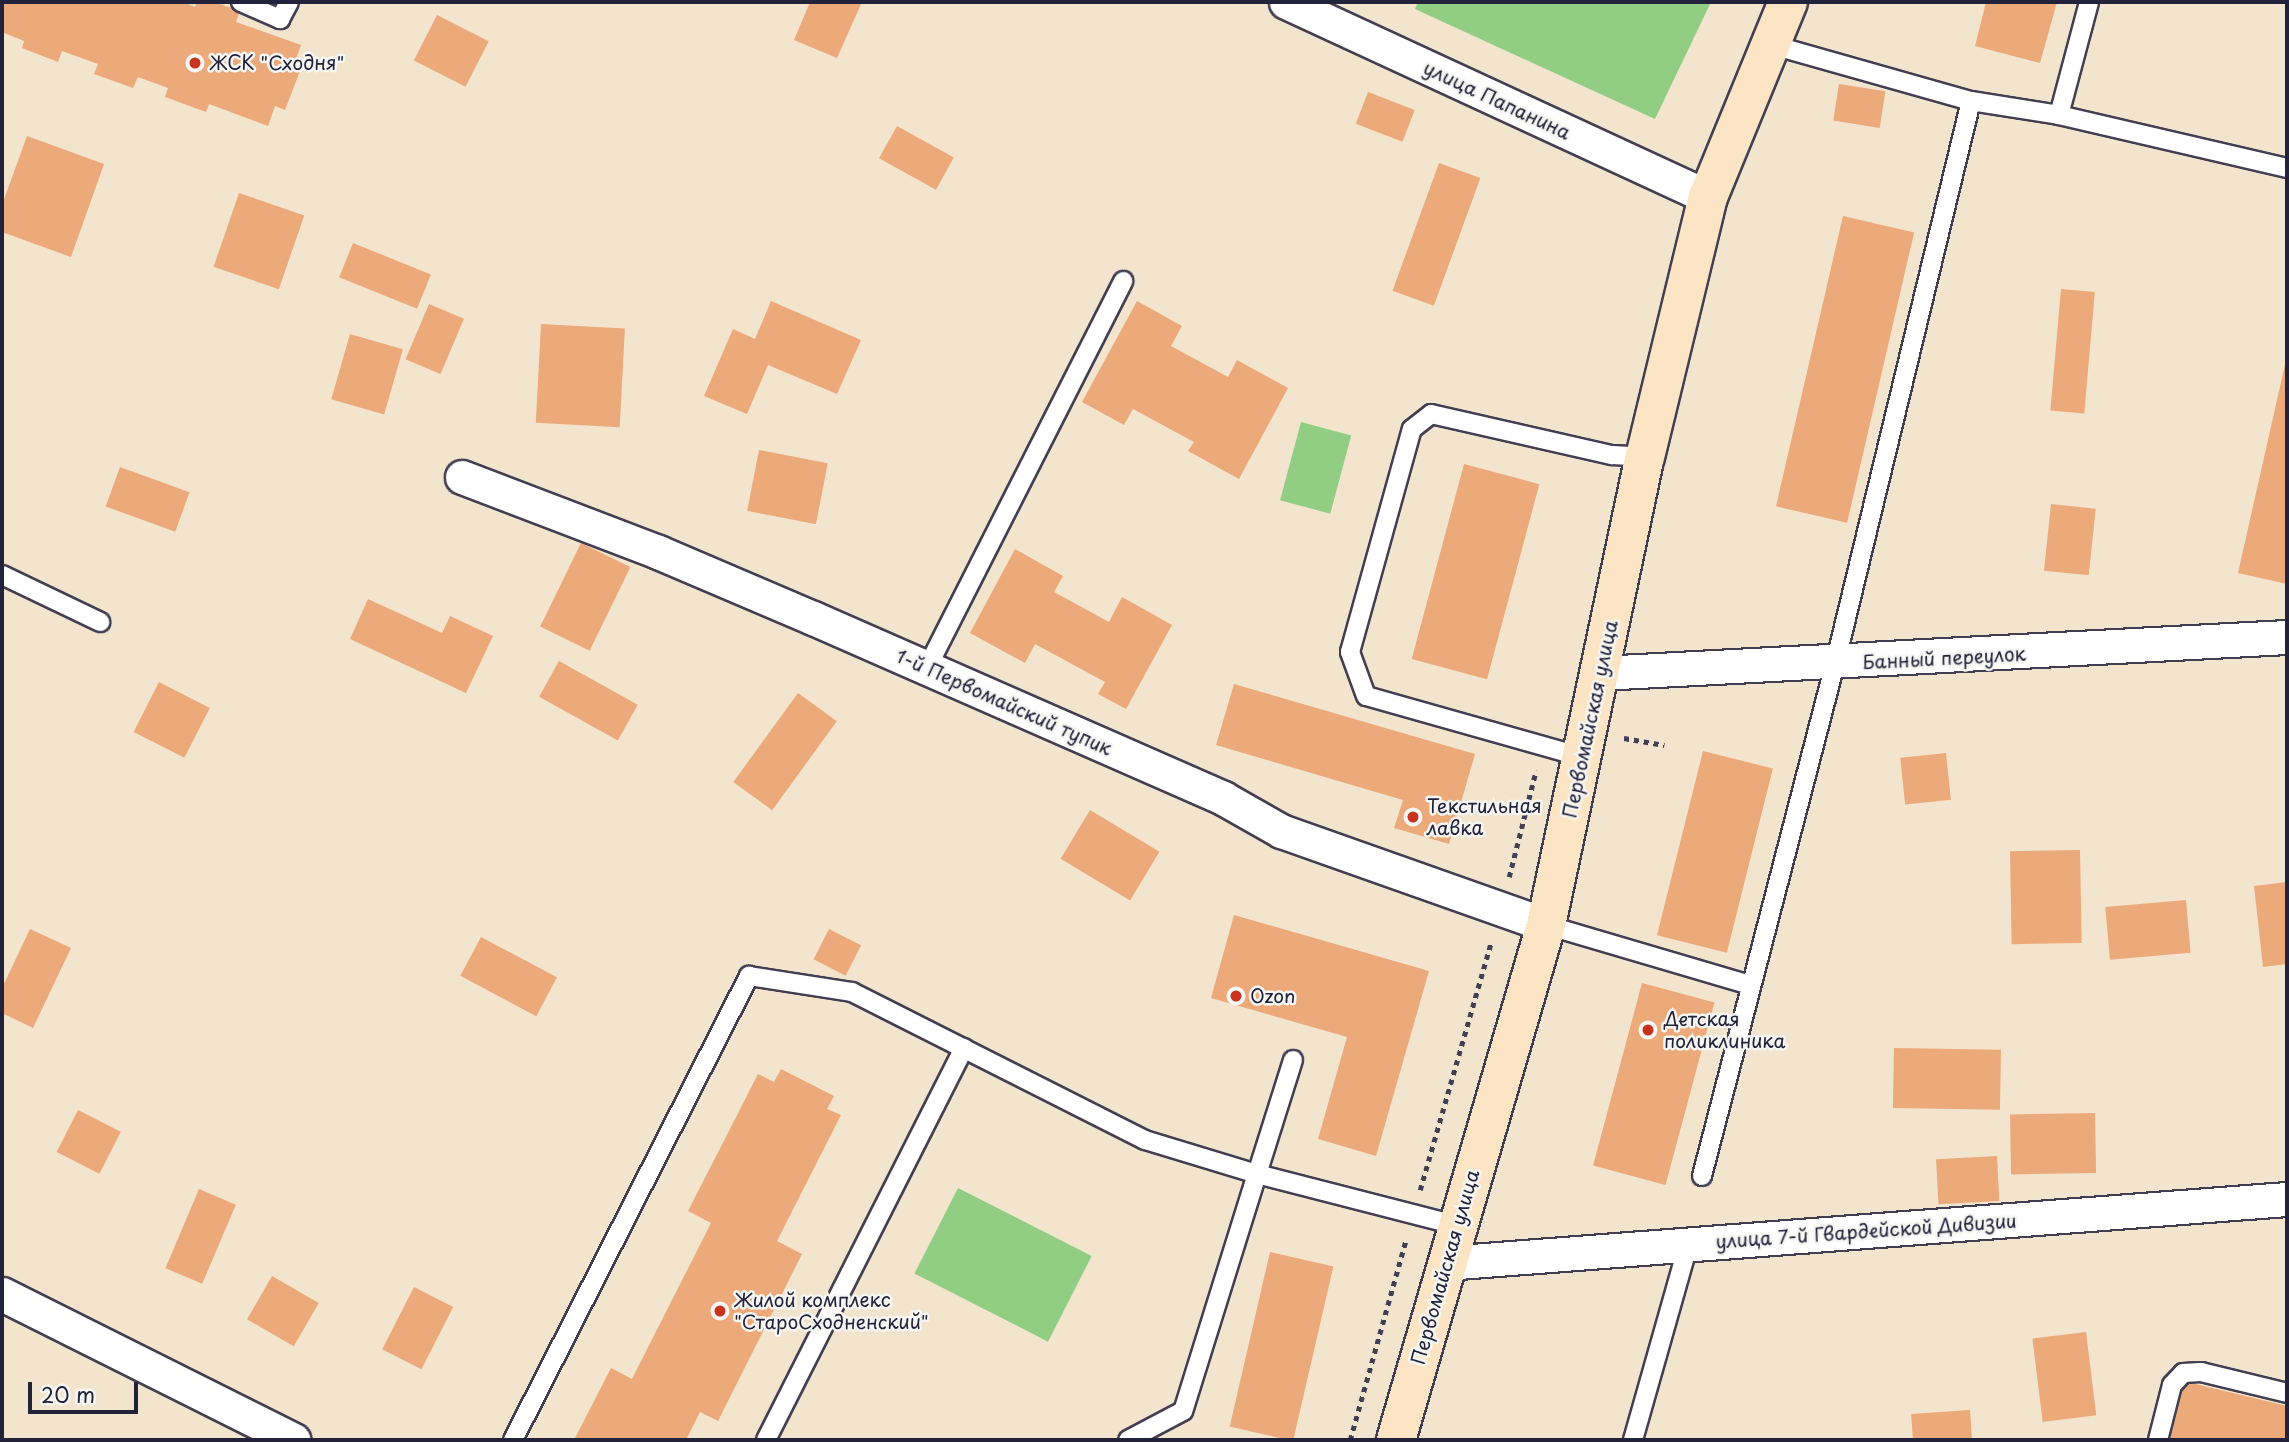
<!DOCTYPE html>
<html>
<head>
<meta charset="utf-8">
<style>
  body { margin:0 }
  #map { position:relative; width:2289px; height:1442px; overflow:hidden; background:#f3e4cd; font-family:"Playpen Sans",sans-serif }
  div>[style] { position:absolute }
  .green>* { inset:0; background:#91ce83; transform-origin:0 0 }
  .building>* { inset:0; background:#eca97a; transform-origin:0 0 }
  .path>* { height:4.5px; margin-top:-2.25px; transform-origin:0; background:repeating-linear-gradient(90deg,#413f51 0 5px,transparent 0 10px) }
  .roads { filter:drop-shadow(2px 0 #413f51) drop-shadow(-2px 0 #413f51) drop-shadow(0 2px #413f51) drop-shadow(0 -2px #413f51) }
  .lane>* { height:18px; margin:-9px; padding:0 9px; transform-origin:9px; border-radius:9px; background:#fff }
  .street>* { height:33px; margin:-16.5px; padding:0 16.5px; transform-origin:16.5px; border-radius:16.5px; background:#fff }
  .secondary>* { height:38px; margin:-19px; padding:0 19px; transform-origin:19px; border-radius:19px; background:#fce5c4 }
  .dots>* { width:19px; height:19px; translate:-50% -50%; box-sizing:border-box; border:4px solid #f6f6f2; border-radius:50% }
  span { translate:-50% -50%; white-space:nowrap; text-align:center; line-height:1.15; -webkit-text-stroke:5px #f6f6f2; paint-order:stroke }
  .poi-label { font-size:19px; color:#22223b }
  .left { translate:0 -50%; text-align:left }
  .street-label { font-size:19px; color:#22223b }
  .frame { position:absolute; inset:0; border:4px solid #22223b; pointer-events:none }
  .scale { position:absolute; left:28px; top:1382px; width:110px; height:32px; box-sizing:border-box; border:4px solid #22223b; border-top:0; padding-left:9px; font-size:21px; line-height:24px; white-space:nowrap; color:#22223b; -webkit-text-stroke:5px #f6f6f2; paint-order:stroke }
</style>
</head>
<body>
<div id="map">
  <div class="green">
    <div style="clip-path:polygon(1418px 2px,1711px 2px,1655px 119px,1415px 9px)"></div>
    <div style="left:1301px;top:422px;width:52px;height:81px;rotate:15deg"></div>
    <div style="left:958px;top:1188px;width:150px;height:96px;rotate:27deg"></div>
  </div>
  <div class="building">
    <div style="clip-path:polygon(2px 2px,183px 2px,195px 7px,197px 2px,214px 2px,240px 11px,236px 22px,301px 45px,293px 68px,300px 71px,285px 110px,275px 106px,268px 126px,209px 104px,206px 112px,165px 97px,168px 88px,138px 77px,133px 88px,94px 74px,98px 64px,62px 51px,58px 62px,22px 48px,24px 41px,2px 32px)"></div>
    <div style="clip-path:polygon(810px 2px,861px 4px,837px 58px,794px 40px)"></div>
    <div style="clip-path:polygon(1986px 2px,2057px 2px,2040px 63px,1975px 46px)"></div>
    <div style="left:437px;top:15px;width:58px;height:51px;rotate:27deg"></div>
    <div style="left:1839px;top:84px;width:47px;height:37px;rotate:9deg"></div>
    <div style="left:1368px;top:92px;width:50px;height:34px;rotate:21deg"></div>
    <div style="left:897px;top:126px;width:65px;height:37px;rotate:29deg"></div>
    <div style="clip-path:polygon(27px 136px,104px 164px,71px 257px,2px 232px,2px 205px)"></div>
    <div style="left:1439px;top:163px;width:44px;height:136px;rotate:20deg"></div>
    <div style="left:239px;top:193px;width:69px;height:78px;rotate:19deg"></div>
    <div style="left:1843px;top:216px;width:73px;height:298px;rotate:13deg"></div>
    <div style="left:353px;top:243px;width:84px;height:37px;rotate:22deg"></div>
    <div style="left:2061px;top:289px;width:34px;height:122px;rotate:5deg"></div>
    <div style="clip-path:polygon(771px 301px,861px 340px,837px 394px,768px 365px,747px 414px,704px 396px,733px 329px,755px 339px)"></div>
    <div style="clip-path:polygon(1137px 301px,1182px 326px,1171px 346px,1228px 377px,1237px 360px,1288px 388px,1239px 479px,1188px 451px,1194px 442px,1133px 409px,1124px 425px,1082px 402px)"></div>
    <div style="left:429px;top:304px;width:38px;height:60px;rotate:23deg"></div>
    <div style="left:541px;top:324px;width:84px;height:99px;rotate:3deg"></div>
    <div style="left:350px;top:334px;width:55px;height:68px;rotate:16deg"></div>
    <div style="clip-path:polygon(2286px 360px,2287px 360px,2287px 584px,2238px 573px)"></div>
    <div style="left:759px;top:450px;width:70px;height:62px;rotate:11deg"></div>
    <div style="left:1464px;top:464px;width:78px;height:202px;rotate:15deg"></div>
    <div style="left:120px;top:467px;width:74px;height:42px;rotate:20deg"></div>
    <div style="left:2051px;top:504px;width:45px;height:67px;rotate:6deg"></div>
    <div style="left:581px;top:543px;width:55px;height:93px;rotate:26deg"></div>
    <div style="clip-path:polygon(1015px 549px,1063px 576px,1054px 592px,1109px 622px,1122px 597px,1172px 625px,1126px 709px,1098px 694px,1105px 682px,1035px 644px,1025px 663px,970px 633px)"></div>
    <div style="clip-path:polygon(368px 599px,442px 633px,450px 616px,493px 636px,466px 693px,350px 639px)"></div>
    <div style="left:559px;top:661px;width:90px;height:41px;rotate:29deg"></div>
    <div style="left:159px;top:682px;width:57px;height:56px;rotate:27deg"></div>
    <div style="clip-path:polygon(1234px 684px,1475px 754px,1449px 844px,1394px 828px,1403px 800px,1216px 745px)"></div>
    <div style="left:798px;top:693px;width:48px;height:110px;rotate:36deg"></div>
    <div style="left:1703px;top:751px;width:72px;height:190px;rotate:14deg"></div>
    <div style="left:1946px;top:753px;width:47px;height:46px;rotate:84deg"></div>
    <div style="left:1090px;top:810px;width:81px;height:57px;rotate:31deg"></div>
    <div style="left:2080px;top:850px;width:93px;height:70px;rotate:89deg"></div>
    <div style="clip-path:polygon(2287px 882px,2287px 964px,2263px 967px,2254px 886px)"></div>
    <div style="left:2186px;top:900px;width:53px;height:81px;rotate:85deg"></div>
    <div style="clip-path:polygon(1234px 915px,1429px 971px,1376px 1156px,1318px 1139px,1347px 1037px,1211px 998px)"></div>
    <div style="clip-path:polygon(30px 929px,71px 948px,33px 1028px,2px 1013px,2px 988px)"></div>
    <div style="left:829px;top:929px;width:36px;height:34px;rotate:27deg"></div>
    <div style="left:481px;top:937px;width:86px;height:44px;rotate:28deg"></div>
    <div style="left:1642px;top:983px;width:75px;height:189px;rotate:15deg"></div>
    <div style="left:1894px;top:1048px;width:107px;height:60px;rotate:1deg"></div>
    <div style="clip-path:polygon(781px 1069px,834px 1096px,827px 1109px,841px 1115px,777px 1241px,802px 1254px,718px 1421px,700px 1412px,686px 1440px,574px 1440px,611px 1368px,632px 1379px,711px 1223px,688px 1211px,758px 1074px,774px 1082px)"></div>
    <div style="left:78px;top:1110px;width:48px;height:47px;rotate:27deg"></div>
    <div style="left:2095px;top:1113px;width:60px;height:85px;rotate:89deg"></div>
    <div style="left:1997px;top:1156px;width:45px;height:61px;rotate:87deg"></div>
    <div style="left:199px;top:1189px;width:40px;height:86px;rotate:23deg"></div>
    <div style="left:1270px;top:1252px;width:65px;height:179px;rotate:13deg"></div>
    <div style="left:272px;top:1276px;width:54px;height:50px;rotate:30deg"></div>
    <div style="left:414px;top:1287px;width:44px;height:70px;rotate:27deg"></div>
    <div style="left:2086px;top:1332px;width:84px;height:54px;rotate:83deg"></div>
    <div style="clip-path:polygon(2179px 1380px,2287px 1406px,2287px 1440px,2164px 1440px)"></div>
    <div style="left:1970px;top:1410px;width:30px;height:59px;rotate:86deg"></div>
  </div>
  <div class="path">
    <div style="left:1624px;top:738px;width:41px;rotate:9.9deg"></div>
    <div style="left:1509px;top:877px;width:110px;rotate:-75.8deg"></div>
    <div style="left:1420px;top:1190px;width:257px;rotate:-74deg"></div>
    <div style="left:1350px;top:1440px;width:209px;rotate:-74.4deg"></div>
  </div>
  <div class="roads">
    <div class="lane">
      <div style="left:241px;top:2px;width:43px;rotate:23.6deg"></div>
      <div style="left:280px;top:19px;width:19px;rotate:-62deg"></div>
      <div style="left:1769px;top:44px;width:210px;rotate:15.8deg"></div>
      <div style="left:1971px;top:101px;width:89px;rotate:9deg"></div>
      <div style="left:2059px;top:115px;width:117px;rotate:-75.1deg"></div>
      <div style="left:2059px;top:115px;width:234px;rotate:13.1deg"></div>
      <div style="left:2px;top:575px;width:109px;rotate:25.6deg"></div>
      <div style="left:927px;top:668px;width:434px;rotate:-63.1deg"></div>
      <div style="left:1582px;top:757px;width:224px;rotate:-164.2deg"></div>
      <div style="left:1366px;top:696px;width:47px;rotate:-110deg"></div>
      <div style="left:1350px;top:652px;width:231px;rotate:-74.5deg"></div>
      <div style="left:1412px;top:429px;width:24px;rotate:-38deg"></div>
      <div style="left:1431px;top:414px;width:186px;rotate:12.8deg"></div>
      <div style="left:1612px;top:455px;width:33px;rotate:3deg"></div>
      <div style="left:1546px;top:925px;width:213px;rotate:16.4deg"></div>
      <div style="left:1293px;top:1060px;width:120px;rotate:107.5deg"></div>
      <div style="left:1257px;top:1174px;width:205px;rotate:14.4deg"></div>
      <div style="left:1702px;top:1176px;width:529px;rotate:-75.44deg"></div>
      <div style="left:1835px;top:664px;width:579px;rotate:-76.42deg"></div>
      <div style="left:513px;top:1440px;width:521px;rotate:-63.04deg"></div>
      <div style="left:749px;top:976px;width:104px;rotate:8.8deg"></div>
      <div style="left:852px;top:992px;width:328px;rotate:26.8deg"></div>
      <div style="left:1145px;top:1140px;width:117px;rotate:16.9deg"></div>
      <div style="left:1257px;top:1174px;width:248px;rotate:107.3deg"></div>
      <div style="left:1183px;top:1411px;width:62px;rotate:152.2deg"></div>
      <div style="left:766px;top:1440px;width:439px;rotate:-63.2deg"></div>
      <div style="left:1633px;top:1440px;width:203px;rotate:-74.2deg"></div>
      <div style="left:2158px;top:1440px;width:57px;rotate:-75.7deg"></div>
      <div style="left:2172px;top:1385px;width:16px;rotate:-47deg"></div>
      <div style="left:2183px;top:1373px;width:18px;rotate:-3deg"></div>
      <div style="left:2201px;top:1372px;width:89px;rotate:13.7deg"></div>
    </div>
    <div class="street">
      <div style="left:1286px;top:2px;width:465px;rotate:24.8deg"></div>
      <div style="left:462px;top:477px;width:210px;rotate:20.9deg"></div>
      <div style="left:658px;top:552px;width:168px;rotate:23.1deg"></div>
      <div style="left:813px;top:618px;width:448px;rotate:23.7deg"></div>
      <div style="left:1223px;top:798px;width:67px;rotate:29.6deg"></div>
      <div style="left:1281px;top:831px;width:281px;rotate:19.5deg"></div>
      <div style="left:1600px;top:673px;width:688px;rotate:-3deg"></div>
      <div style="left:1445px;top:1263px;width:844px;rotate:-4.35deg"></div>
      <div style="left:2px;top:1294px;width:326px;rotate:26.6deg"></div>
    </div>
    <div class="secondary">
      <div style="left:1396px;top:1440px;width:536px;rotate:-73.76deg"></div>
      <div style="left:1546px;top:925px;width:478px;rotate:-78.1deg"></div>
      <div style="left:1645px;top:457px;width:268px;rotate:-76.4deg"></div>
      <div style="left:1708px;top:197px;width:211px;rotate:-67.7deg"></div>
    </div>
  </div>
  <div class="dots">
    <div style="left:195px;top:63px;background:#c8321e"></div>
    <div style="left:1413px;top:817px;background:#c8321e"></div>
    <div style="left:1236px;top:996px;background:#c8321e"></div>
    <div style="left:1648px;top:1030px;background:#c8321e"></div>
    <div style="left:720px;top:1311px;background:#c8321e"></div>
  </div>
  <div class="poi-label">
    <span class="left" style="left:209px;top:63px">ЖСК "Сходня"</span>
    <span class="left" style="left:1427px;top:817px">Текстильная<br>лавка</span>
    <span class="left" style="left:1250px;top:996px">Ozon</span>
    <span class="left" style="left:1664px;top:1030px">Детская<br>поликлиника</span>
    <span class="left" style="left:734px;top:1311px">Жилой комплекс<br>"СтароСходненский"</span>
  </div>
  <div class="street-label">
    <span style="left:1497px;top:100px;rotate:25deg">улица Папанина</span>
    <span style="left:1944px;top:658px;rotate:-3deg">Банный переулок</span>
    <span style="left:1004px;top:702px;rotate:24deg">1-й Первомайский тупик</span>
    <span style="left:1590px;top:719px;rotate:-78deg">Первомайская улица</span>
    <span style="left:1866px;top:1231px;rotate:-4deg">улица 7-й Гвардейской Дивизии</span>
    <span style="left:1445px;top:1267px;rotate:-74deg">Первомайская улица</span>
  </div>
  <div class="frame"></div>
  <div class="scale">20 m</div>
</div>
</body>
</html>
